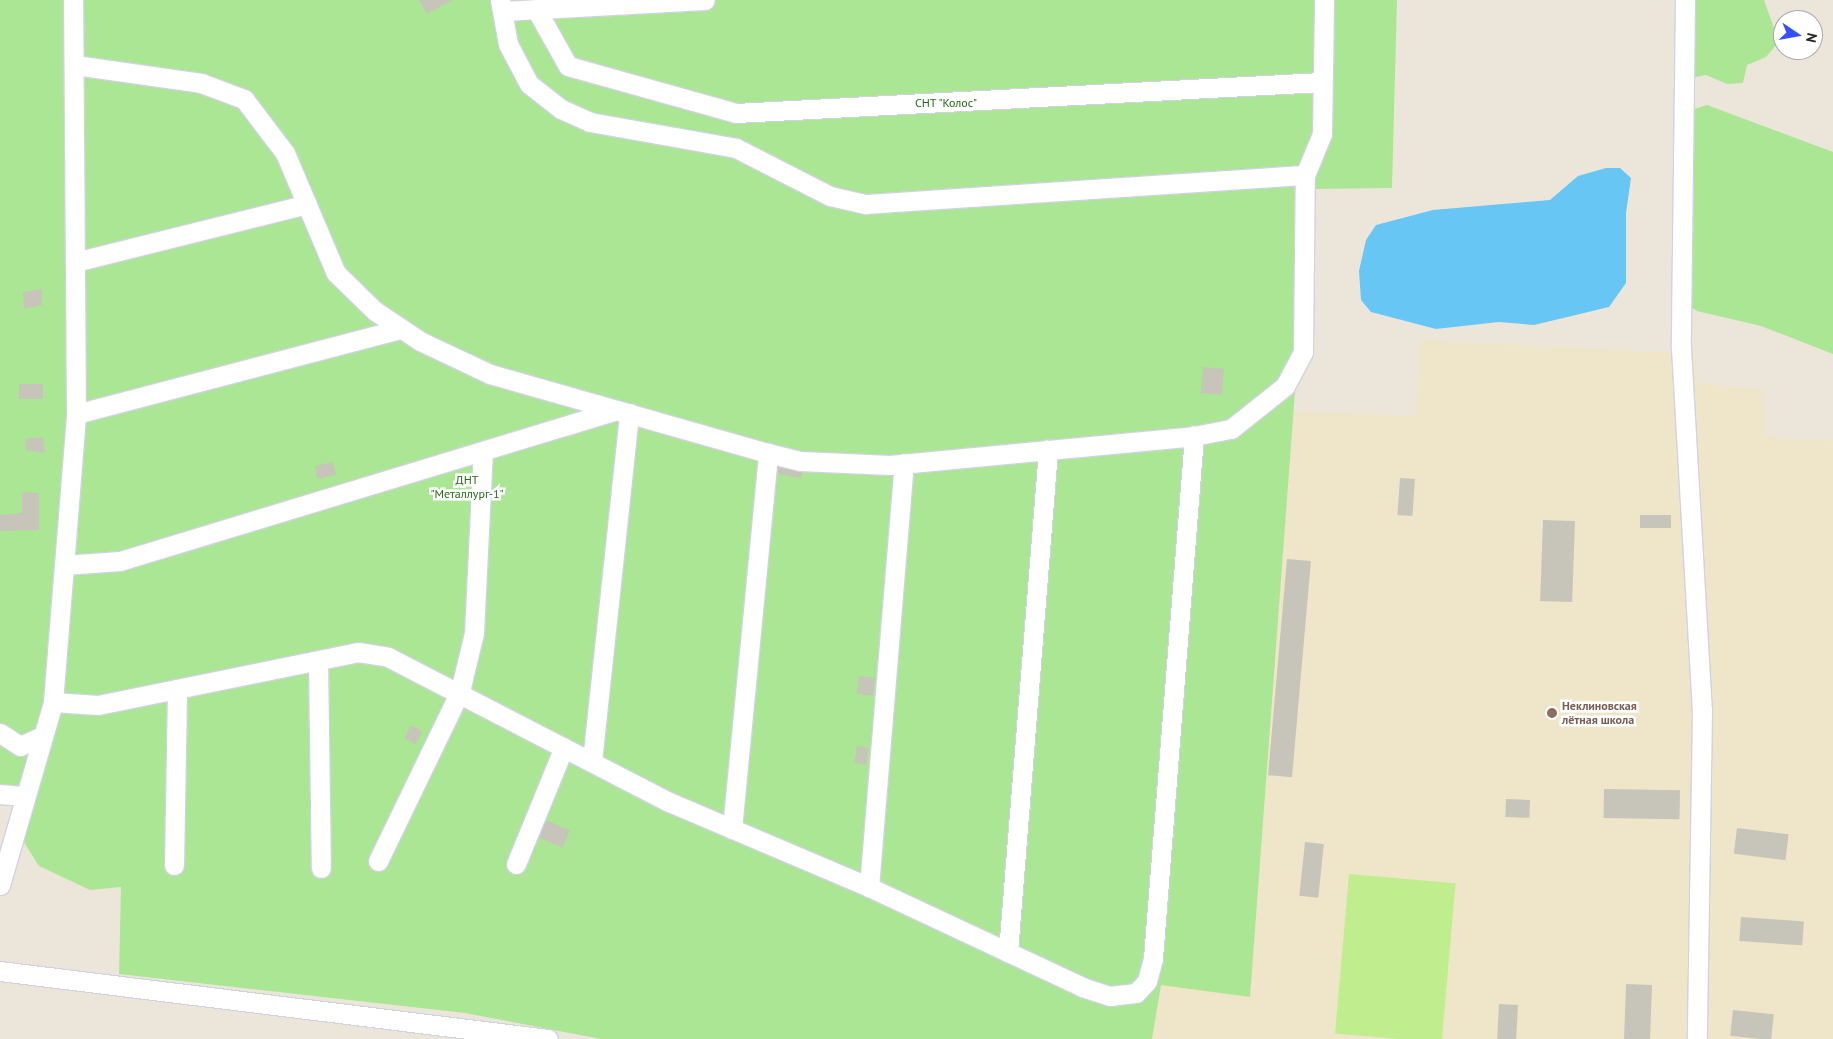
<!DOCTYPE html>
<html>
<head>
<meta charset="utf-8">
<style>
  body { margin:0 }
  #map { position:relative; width:1833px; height:1039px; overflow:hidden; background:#ece6da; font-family:"PT Sans",sans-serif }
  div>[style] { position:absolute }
  .education>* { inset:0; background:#efe5c9 }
  .green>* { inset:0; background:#abe694 }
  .pitch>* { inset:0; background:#c0ee8f; transform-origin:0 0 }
  .water>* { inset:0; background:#68c6f4 }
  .building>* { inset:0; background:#c7c4b9; transform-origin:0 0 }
  .roads { filter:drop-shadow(1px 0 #d0d2e3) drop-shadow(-1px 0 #d0d2e3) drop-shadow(0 1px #d0d2e3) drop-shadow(0 -1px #d0d2e3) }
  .minor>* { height:19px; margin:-9.5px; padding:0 9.5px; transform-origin:9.5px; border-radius:9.5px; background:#fff }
  .dots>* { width:14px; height:14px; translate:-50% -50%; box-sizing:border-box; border:2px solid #fff; border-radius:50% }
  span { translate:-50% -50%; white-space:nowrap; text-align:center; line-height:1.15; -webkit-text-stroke:5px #fff; paint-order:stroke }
  .park-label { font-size:12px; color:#236916 }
  .education-label { font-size:12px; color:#785e54; font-weight:700 }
  .left { translate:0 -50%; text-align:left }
  .north { position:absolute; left:1773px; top:10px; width:50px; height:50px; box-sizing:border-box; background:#fff; border:1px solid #a9a9a9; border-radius:50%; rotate:102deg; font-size:14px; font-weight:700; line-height:20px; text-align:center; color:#292929 }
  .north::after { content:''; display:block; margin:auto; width:18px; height:22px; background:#354eff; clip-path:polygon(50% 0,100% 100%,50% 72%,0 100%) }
</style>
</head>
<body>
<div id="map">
  <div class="education">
    <div style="clip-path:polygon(1420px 340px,1695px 354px,1697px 383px,1764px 390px,1765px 437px,1833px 441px,1833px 1039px,1152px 1039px,1161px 985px,1250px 997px,1293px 411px,1415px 416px)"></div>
  </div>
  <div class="green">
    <div style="clip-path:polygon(0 0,68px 0,67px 450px,50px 697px,15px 796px,0 795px)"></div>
    <div style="clip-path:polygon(76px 0,1397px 0,1392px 188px,1310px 189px,1250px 997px,1161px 985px,1152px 1039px,601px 1039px,465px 1013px,119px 974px,121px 887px,90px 890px,39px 866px,22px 839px,60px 710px,83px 446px)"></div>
    <div style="clip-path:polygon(1689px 0,1764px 0,1779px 42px,1766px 57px,1747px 65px,1743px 83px,1727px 84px,1706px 75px,1686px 79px)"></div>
    <div style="clip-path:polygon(1707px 105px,1833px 152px,1833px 354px,1761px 326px,1697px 311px,1680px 300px,1688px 111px)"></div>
  </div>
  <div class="pitch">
    <div style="left:1349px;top:874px;width:107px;height:160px;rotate:5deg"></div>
  </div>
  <div class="water">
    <div style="clip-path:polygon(1606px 168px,1620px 168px,1631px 178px,1626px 213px,1626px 283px,1609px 307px,1534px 325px,1499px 322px,1436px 329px,1371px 312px,1361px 300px,1359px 271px,1366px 240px,1376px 225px,1433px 210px,1550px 200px,1578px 176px)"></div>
  </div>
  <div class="building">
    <div style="clip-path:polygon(419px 0,452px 0,427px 14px)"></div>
    <div style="clip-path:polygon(42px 289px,42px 305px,24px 309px,23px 292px)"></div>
    <div style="left:1203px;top:367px;width:21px;height:26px;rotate:5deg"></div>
    <div style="left:19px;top:384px;width:24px;height:15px"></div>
    <div style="clip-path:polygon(43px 437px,45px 453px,26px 450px,25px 439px)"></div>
    <div style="left:333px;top:462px;width:13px;height:19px;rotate:77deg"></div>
    <div style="clip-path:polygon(778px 467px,802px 472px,801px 478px,777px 474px)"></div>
    <div style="left:1400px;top:478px;width:15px;height:37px;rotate:4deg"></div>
    <div style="clip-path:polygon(22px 492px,39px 493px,39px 530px,0 531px,0 515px,22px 513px)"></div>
    <div style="left:1671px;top:515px;width:13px;height:31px;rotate:90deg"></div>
    <div style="left:1543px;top:520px;width:32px;height:81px;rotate:2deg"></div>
    <div style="left:1287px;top:559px;width:24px;height:217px;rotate:5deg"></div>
    <div style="left:859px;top:676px;width:16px;height:18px;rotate:7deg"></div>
    <div style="left:411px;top:725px;width:13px;height:15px;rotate:27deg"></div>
    <div style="left:857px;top:746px;width:12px;height:17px;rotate:9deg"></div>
    <div style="left:1604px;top:789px;width:76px;height:29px;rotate:1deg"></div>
    <div style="left:1506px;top:799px;width:24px;height:18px;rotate:2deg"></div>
    <div style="left:546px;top:820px;width:26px;height:19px;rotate:23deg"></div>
    <div style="left:1737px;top:828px;width:52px;height:26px;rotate:7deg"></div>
    <div style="left:1305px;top:842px;width:19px;height:54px;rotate:6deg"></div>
    <div style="left:1741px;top:917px;width:63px;height:24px;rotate:4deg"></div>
    <div style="left:1626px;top:984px;width:26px;height:55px;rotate:2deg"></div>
    <div style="left:1499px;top:1004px;width:19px;height:35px;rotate:3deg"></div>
    <div style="left:1733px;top:1010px;width:41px;height:26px;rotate:6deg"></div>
  </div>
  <div class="roads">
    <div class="minor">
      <div style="left:500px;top:0;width:45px;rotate:79.7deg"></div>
      <div style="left:508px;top:44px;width:45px;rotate:62.3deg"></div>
      <div style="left:529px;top:84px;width:41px;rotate:38deg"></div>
      <div style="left:561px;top:109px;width:32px;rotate:24deg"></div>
      <div style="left:590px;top:122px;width:148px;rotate:10.1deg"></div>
      <div style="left:736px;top:148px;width:106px;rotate:27.1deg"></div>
      <div style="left:830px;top:196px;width:37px;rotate:13deg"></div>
      <div style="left:866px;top:204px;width:440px;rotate:-3.8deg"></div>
      <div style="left:1685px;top:0;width:348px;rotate:90.7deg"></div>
      <div style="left:1681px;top:348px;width:362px;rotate:86.7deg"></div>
      <div style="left:1702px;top:709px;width:330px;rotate:90.9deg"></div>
      <div style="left:536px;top:9px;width:65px;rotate:60.7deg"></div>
      <div style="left:568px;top:66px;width:174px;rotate:15.6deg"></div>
      <div style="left:736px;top:113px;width:586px;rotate:-3.03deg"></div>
      <div style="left:503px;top:11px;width:202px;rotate:-3.1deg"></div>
      <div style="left:75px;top:65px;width:127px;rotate:8.1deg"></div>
      <div style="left:201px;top:83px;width:46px;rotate:20.4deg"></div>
      <div style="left:244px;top:99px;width:68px;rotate:52.8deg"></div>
      <div style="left:285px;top:153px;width:130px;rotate:67deg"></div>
      <div style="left:336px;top:273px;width:54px;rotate:44.3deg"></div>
      <div style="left:375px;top:311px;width:54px;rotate:33.7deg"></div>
      <div style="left:420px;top:341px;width:77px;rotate:25.2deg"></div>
      <div style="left:490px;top:374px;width:289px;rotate:15.9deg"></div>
      <div style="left:768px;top:453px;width:33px;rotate:14deg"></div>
      <div style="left:800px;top:461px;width:90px;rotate:2.5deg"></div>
      <div style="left:890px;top:465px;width:305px;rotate:-5.4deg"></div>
      <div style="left:1194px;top:436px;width:38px;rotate:-11deg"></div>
      <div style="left:1231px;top:429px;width:69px;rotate:-38.5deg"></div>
      <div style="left:1285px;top:386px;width:38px;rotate:-62deg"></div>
      <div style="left:1303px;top:352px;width:177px;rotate:-89.4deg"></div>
      <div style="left:1305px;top:175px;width:44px;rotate:-67.5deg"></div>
      <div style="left:1322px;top:134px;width:134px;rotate:-89.1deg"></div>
      <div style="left:75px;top:262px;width:239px;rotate:-14deg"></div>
      <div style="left:76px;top:414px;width:336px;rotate:-14.7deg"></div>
      <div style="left:64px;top:565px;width:56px;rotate:-4.1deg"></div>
      <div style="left:120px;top:561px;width:519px;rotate:-16.9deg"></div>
      <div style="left:318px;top:661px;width:207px;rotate:89.2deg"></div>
      <div style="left:53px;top:702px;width:45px;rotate:3.8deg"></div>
      <div style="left:98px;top:705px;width:265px;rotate:-11.5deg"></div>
      <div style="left:358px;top:652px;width:30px;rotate:9deg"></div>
      <div style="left:388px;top:657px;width:316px;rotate:27.3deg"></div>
      <div style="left:669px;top:802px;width:217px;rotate:23deg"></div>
      <div style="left:869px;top:887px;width:235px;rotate:25.1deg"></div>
      <div style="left:1082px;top:987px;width:29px;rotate:18deg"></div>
      <div style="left:1110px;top:996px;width:26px;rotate:-7deg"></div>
      <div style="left:1136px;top:993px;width:16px;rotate:-47deg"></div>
      <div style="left:1147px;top:981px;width:24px;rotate:-75deg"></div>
      <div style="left:1153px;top:958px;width:524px;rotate:-85.51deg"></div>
      <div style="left:0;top:733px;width:24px;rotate:33deg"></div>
      <div style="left:20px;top:746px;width:24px;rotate:-24deg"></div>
      <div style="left:592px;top:761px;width:350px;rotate:-83.9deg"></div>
      <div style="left:0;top:794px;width:25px;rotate:5deg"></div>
      <div style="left:732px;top:829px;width:378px;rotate:-84.5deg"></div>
      <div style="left:378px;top:861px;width:189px;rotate:-64.2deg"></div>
      <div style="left:460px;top:691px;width:60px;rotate:-76.4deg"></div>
      <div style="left:474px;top:633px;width:182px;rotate:-87.2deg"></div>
      <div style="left:516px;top:864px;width:126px;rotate:-67.7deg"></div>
      <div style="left:174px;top:865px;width:176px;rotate:-89deg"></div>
      <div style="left:0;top:885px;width:191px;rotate:-73.8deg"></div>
      <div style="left:53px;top:702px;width:289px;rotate:-85.4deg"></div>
      <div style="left:76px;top:414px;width:414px;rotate:-90.4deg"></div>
      <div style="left:869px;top:887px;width:425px;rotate:-85.3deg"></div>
      <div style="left:1008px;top:952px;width:504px;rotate:-85.44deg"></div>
      <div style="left:0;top:971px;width:552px;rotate:7.07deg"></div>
    </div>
  </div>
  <div class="dots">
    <div style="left:1552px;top:713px;background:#8d6e63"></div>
  </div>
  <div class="park-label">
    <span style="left:946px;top:103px">СНТ "Колос"</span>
    <span style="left:467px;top:487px">ДНТ<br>"Металлург-1"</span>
  </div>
  <div class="education-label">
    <span class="left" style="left:1562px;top:713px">Неклиновская<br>лётная школа</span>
  </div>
  <div class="north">N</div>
</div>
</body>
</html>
